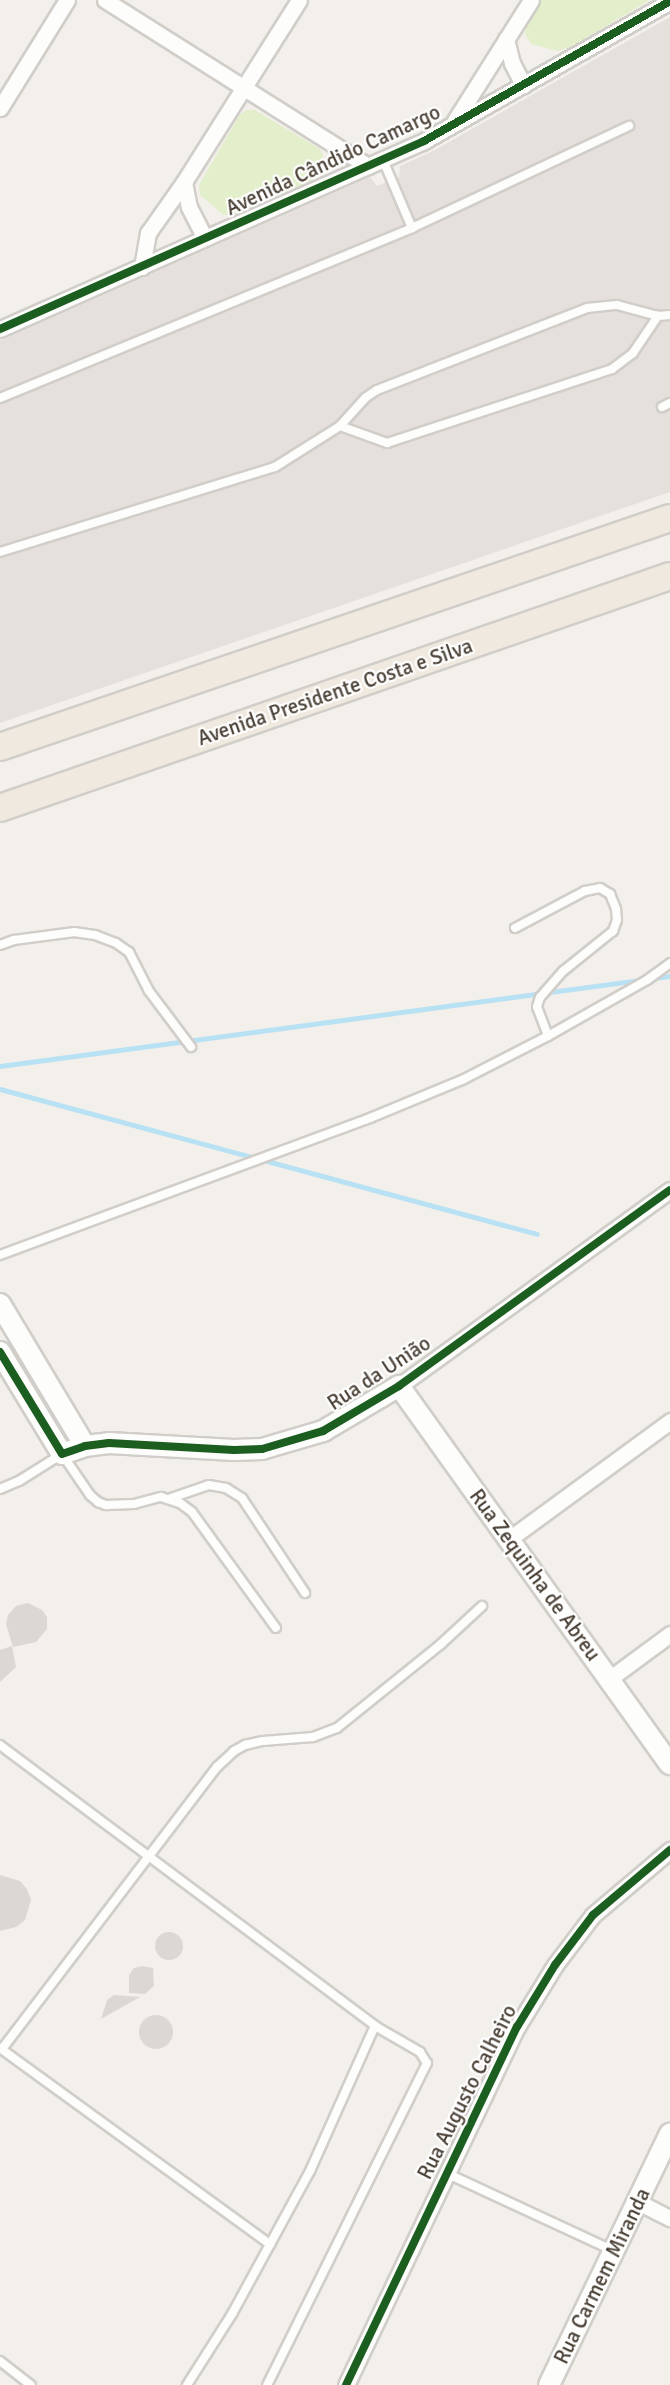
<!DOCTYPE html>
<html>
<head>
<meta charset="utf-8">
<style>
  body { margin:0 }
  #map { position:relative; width:670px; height:2385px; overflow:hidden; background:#f3f0ec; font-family:Signika,sans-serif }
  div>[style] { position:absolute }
  .industrial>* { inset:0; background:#e5e0db }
  .green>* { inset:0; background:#e2efca }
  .stream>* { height:5px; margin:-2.5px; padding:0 2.5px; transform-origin:2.5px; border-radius:2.5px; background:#b9e1f4 }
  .building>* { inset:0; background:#dbd7d2 }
  .round { border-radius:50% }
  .roads { filter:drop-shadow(2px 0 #d1cec9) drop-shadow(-2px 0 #d1cec9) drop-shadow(0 2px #d1cec9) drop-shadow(0 -2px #d1cec9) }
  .service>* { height:8px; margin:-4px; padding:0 4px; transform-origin:4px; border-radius:4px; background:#fdfdfc }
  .minor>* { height:15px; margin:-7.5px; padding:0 7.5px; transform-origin:7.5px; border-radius:7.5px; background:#fdfdfc }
  .tertiary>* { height:20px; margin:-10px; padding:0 10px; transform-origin:10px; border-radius:10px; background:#fdfdfc }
  .trunk>* { height:26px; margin:-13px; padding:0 13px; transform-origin:13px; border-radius:13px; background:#f0e9df }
  .cycleway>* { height:8px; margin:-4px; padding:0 4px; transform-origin:4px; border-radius:4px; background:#1b5e20 }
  span { translate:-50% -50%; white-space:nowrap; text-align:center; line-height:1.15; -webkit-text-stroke:4.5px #fff; paint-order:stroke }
  .street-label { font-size:21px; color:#4b4136 }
</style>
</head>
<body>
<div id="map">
  <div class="industrial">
    <div style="clip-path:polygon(670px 17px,670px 492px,0 723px,0 341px,370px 177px,377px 186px,399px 177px,400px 166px,433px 151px)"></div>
  </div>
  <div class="green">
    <div style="clip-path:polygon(541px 0,650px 0,570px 47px,558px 51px,531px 44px,525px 34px,527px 22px)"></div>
    <div style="clip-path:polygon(246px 110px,255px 110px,320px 149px,323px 155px,322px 165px,319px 174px,311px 181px,234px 214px,223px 215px,200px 195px,199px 185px,239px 116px)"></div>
  </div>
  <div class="stream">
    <div style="left:0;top:1066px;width:676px;rotate:-7.65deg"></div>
    <div style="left:0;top:1089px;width:556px;rotate:15.11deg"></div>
  </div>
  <div class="building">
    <div style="clip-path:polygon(28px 1603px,42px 1610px,47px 1617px,47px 1629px,36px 1642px,13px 1647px,6px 1624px,8px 1615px,16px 1606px)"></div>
    <div style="clip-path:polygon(12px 1646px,16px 1667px,0 1682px,0 1650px)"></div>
    <div style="clip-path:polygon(0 1875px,20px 1881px,27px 1889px,31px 1900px,25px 1920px,16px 1927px,0 1931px)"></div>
    <div class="round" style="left:155px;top:1932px;width:28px;height:28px"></div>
    <div style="clip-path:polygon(142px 1966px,153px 1968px,154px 1986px,145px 1994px,129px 1993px,129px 1975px,134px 1968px)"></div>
    <div style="clip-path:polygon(114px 1995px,140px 1997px,101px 2019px,107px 2000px)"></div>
    <div class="round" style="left:139px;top:2015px;width:34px;height:34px"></div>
  </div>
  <div class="roads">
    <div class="service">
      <div style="left:383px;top:160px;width:74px;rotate:66.9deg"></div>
      <div style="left:0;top:398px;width:446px;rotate:-22.4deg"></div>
      <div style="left:412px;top:228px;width:240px;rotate:-25.2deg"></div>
      <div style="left:662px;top:407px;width:9px;rotate:-27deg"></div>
      <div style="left:340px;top:426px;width:50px;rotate:19.9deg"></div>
      <div style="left:387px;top:443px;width:237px;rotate:-18.2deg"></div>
      <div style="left:612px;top:369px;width:26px;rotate:-37deg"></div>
      <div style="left:633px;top:353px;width:45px;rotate:-56deg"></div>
      <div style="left:0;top:552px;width:288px;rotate:-17.2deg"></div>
      <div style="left:275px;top:467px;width:77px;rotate:-32.2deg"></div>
      <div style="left:340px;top:426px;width:38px;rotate:-48deg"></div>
      <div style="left:365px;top:398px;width:14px;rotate:-34deg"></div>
      <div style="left:377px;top:390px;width:225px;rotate:-21.3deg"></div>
      <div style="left:587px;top:308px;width:30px;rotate:-6deg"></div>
      <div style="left:617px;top:305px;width:42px;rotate:15deg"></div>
      <div style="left:658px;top:316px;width:12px;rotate:-5deg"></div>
      <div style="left:515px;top:928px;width:79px;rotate:-27.9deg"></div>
      <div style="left:585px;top:891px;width:15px;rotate:-11deg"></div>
      <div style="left:600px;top:888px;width:12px;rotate:31deg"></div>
      <div style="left:610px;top:894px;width:16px;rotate:68deg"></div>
      <div style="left:616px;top:909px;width:11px;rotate:85deg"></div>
      <div style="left:617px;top:920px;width:12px;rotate:110deg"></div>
      <div style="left:613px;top:931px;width:64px;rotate:141.3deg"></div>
      <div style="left:563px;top:971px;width:35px;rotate:131deg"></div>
      <div style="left:540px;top:997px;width:10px;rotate:107deg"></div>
      <div style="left:537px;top:1007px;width:31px;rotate:69deg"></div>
      <div style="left:0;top:945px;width:15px;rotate:-20deg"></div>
      <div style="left:14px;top:940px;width:61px;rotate:-7.6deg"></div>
      <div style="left:74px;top:932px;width:21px;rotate:8deg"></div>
      <div style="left:95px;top:935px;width:22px;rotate:21deg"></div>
      <div style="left:116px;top:943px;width:16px;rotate:35deg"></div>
      <div style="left:129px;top:952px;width:44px;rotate:62.9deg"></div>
      <div style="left:149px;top:991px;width:70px;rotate:53.1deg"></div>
      <div style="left:0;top:1255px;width:395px;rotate:-20.3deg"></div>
      <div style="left:370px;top:1118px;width:102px;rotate:-22.5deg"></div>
      <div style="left:464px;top:1079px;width:94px;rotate:-27.1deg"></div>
      <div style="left:548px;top:1036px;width:114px;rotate:-29.5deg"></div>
      <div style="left:647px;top:980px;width:29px;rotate:-36deg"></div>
      <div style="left:0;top:1489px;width:21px;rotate:-23deg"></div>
      <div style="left:19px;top:1481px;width:51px;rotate:-32.1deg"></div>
      <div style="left:62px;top:1454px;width:50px;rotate:55.7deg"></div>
      <div style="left:90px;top:1495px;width:11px;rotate:41deg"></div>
      <div style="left:98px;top:1502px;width:9px;rotate:21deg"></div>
      <div style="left:106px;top:1505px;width:28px;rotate:-2deg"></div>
      <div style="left:134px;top:1504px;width:28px;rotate:-15deg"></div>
      <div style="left:161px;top:1497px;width:20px;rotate:18deg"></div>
      <div style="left:180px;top:1503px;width:15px;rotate:37deg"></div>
      <div style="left:192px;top:1512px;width:143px;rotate:54.1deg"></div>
      <div style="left:171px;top:1498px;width:40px;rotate:-18.9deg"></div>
      <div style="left:209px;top:1485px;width:17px;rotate:10deg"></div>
      <div style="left:226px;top:1488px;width:19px;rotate:32deg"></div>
      <div style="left:242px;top:1498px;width:114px;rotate:56.4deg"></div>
      <div style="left:0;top:1745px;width:469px;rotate:36.8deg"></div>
      <div style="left:375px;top:2026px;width:52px;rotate:30deg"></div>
      <div style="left:420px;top:2052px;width:13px;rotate:58deg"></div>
      <div style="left:427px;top:2063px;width:360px;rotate:116.4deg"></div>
      <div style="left:0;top:2048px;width:334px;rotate:36deg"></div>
      <div style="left:2px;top:2049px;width:355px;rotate:-52.7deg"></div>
      <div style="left:217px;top:1767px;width:23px;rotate:-43deg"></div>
      <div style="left:234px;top:1751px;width:13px;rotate:-29deg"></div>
      <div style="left:245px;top:1745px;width:18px;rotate:-13deg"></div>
      <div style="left:263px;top:1741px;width:50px;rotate:-4.6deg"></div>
      <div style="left:313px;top:1737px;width:26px;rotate:-21deg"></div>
      <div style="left:337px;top:1728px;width:134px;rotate:-38.9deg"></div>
      <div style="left:441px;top:1644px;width:56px;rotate:-42.8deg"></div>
      <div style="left:446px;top:2173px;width:185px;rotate:24.9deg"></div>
      <div style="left:0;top:2361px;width:39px;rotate:38deg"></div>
      <div style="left:187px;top:2385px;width:84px;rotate:-57.6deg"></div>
      <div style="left:232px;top:2314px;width:163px;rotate:-61.4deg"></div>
      <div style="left:310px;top:2171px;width:159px;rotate:-65.9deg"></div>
    </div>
    <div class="minor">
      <div style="left:105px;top:0;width:311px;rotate:32.3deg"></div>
      <div style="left:506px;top:39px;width:25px;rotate:76deg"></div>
      <div style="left:512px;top:63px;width:25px;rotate:63deg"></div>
      <div style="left:0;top:108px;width:127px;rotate:-58.2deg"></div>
      <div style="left:454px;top:122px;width:144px;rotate:-57.7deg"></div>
      <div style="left:184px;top:182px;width:25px;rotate:79deg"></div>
      <div style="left:189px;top:207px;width:35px;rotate:63deg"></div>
      <div style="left:142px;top:267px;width:35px;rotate:-80deg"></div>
      <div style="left:148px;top:233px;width:62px;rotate:-54.8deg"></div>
      <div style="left:184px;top:182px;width:215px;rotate:-57.7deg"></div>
      <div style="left:0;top:329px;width:464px;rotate:-23.9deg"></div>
      <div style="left:424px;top:141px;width:283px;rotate:-29.6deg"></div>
      <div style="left:399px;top:1386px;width:334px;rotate:-35.9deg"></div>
      <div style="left:509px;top:1539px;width:200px;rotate:-36.2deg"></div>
      <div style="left:609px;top:1679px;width:76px;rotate:-36.4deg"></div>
      <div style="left:638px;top:2202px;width:36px;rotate:27deg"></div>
      <div style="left:346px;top:2385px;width:397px;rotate:-64.5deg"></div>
      <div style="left:517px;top:2027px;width:73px;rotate:-58.5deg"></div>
      <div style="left:555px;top:1965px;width:63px;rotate:-52.8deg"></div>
      <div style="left:593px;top:1915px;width:101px;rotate:-40.2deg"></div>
    </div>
    <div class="tertiary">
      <div style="left:0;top:1304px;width:165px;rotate:59.1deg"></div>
      <div style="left:0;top:1352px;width:119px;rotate:58.7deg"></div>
      <div style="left:62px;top:1454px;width:24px;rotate:-19deg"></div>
      <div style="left:85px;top:1446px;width:24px;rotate:-7deg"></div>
      <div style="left:109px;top:1443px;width:125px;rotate:3.2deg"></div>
      <div style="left:234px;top:1450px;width:28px;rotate:-2deg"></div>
      <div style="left:262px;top:1449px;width:64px;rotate:-16.4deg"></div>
      <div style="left:323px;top:1431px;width:88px;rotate:-30.6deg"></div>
      <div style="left:399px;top:1386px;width:465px;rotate:54.4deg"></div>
      <div style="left:549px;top:2385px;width:279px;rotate:-64.3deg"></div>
    </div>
    <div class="trunk">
      <div style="left:0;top:747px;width:708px;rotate:-18.87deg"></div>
      <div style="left:0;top:808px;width:709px;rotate:-19.1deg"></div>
    </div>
  </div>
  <div class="cycleway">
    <div style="left:0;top:329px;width:464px;rotate:-23.9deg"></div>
    <div style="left:424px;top:141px;width:283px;rotate:-29.6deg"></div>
    <div style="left:0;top:1352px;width:119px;rotate:58.7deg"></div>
    <div style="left:62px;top:1454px;width:24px;rotate:-19deg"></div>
    <div style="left:85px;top:1446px;width:24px;rotate:-7deg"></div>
    <div style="left:109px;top:1443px;width:125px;rotate:3.2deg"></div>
    <div style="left:234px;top:1450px;width:28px;rotate:-2deg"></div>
    <div style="left:262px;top:1449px;width:64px;rotate:-16.4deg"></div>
    <div style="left:323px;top:1431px;width:88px;rotate:-30.6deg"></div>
    <div style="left:399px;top:1386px;width:334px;rotate:-35.9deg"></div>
    <div style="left:346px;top:2385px;width:397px;rotate:-64.5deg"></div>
    <div style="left:517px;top:2027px;width:73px;rotate:-58.5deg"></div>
    <div style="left:555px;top:1965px;width:63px;rotate:-52.8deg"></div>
    <div style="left:593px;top:1915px;width:101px;rotate:-40.2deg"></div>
  </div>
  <div class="street-label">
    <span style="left:333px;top:160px;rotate:-25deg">Avenida Cândido Camargo</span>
    <span style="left:335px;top:692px;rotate:-19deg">Avenida Presidente Costa e Silva</span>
    <span style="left:379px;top:1373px;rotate:-33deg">Rua da União</span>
    <span style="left:535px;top:1575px;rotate:54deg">Rua Zequinha de Abreu</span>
    <span style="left:467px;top:2092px;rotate:-63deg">Rua Augusto Calheiro</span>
    <span style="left:602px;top:2276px;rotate:-64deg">Rua Carmem Miranda</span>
  </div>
</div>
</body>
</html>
